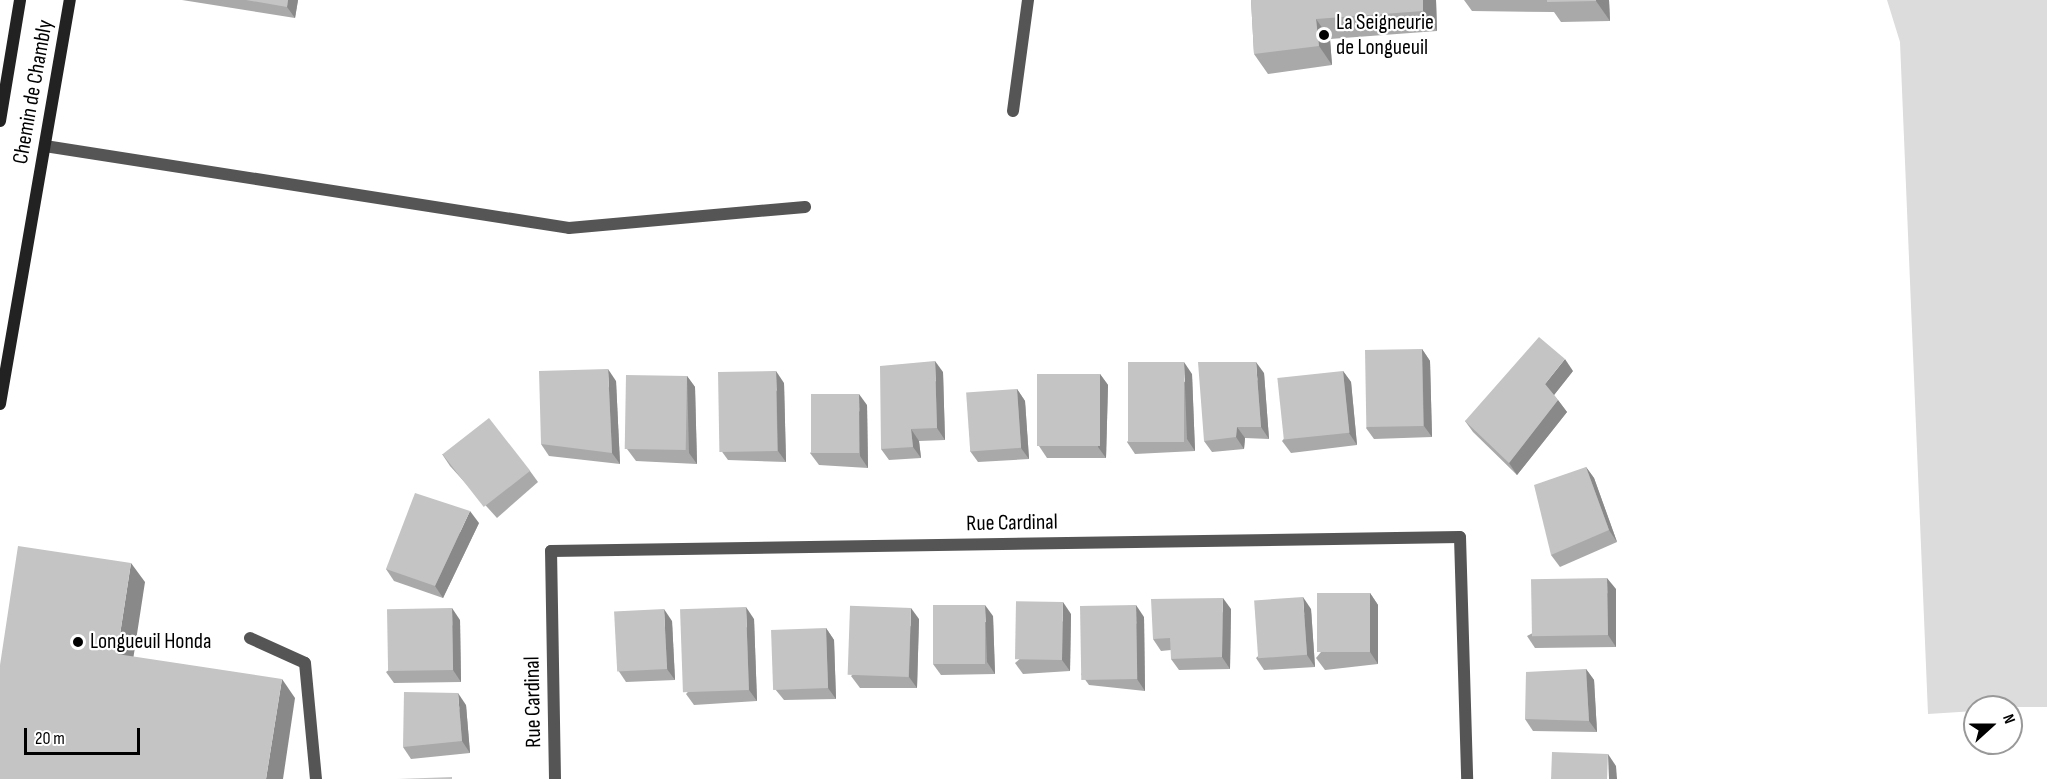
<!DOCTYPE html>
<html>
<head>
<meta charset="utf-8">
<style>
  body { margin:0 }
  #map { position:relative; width:2047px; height:779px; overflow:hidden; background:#fff; font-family:"Sofia Sans Condensed",sans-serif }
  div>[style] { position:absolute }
  .green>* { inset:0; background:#dcdcdc }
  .service>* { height:12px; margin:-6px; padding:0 6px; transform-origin:6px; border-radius:6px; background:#555 }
  .minor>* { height:12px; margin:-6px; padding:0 6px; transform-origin:6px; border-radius:6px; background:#555 }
  .secondary>* { height:12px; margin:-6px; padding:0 6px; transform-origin:6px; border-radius:6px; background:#222 }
  .wall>* { inset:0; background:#a9a9a9 }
  .shaded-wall>* { inset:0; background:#898989 }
  .building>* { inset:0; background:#c4c4c4; transform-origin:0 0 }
  .dots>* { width:16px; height:16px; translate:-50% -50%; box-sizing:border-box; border:3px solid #fff; border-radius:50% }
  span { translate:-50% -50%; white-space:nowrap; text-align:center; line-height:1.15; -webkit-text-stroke:4.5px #fff; paint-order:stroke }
  .poi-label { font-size:22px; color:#000 }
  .left { translate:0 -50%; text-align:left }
  .street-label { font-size:22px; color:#000 }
  .north { position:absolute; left:1963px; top:695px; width:60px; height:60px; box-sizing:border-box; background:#fff; border:2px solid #999; border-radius:50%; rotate:69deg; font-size:16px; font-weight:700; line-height:24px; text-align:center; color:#000 }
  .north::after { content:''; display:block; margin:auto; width:21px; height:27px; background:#000; clip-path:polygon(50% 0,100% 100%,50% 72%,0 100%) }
  .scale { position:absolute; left:24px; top:728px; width:116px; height:27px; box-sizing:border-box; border:3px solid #000; border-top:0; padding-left:8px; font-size:18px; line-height:21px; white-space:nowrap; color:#000; -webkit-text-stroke:4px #fff; paint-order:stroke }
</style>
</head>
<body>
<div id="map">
  <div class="green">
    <div style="clip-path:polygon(1887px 0,2047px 0,2047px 707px,1975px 707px,1975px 711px,1928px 714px,1900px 42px)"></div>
  </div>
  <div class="service">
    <div style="left:1013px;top:111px;width:112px;rotate:-82.3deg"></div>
    <div style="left:45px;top:146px;width:530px;rotate:8.89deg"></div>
    <div style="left:569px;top:228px;width:237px;rotate:-5.1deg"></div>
    <div style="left:250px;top:638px;width:60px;rotate:24.4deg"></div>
    <div style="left:305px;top:663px;width:117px;rotate:84.6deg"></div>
  </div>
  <div class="minor">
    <div style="left:555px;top:779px;width:228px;rotate:-91deg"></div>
    <div style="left:551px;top:551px;width:909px;rotate:-0.88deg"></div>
    <div style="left:1460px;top:537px;width:242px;rotate:88.3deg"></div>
  </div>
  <div class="secondary">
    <div style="left:0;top:121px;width:123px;rotate:-80.6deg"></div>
    <div style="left:0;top:404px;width:410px;rotate:-80.2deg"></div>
  </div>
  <div class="wall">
    <div style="clip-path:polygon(182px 0,298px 0,295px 18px)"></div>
    <div style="clip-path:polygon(1251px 0,1436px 0,1437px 31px,1330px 39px,1332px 65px,1268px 74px,1254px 54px)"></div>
    <div style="clip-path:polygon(1464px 0,1609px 0,1610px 21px,1561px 22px,1554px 12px,1472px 11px)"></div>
    <div style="clip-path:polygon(1422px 349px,1430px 361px,1432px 437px,1374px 439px,1366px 428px)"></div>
    <div style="clip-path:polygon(1343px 371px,1351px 382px,1357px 445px,1291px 453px,1282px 441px)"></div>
    <div style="clip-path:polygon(1573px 371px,1554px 395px,1567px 412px,1517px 475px,1473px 432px,1465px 421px)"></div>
    <div style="clip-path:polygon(943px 372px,945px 440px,919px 441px,921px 458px,889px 460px,881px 449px)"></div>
    <div style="clip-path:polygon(1264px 373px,1269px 439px,1245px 438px,1244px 449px,1212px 452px,1204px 441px)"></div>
    <div style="clip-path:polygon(1100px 374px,1108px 385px,1106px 458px,1047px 458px,1039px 446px)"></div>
    <div style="clip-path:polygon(1192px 374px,1195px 451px,1135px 454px,1127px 442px)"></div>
    <div style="clip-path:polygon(687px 376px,695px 387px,697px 464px,636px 461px,627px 449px)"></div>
    <div style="clip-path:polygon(616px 381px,620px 464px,549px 456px,541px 444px)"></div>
    <div style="clip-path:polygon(784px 383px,786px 462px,728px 460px,720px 449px)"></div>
    <div style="clip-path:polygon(1017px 389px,1025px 401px,1029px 459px,978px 462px,970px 451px)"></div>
    <div style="clip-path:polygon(867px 405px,868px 468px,819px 465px,810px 453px)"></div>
    <div style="clip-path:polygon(442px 454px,530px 471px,538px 482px,497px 518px,450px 466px)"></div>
    <div style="clip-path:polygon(1586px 467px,1594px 478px,1617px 542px,1560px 567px,1551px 555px)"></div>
    <div style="clip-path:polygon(479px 523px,443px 598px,394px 581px,386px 569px)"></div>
    <div style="clip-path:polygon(1616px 589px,1616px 647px,1535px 648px,1527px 636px)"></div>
    <div style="clip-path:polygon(1370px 593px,1378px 605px,1378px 664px,1325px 670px,1316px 658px)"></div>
    <div style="clip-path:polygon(1231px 609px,1230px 669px,1179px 670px,1171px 659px,1171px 650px,1161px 651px,1153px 639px)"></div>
    <div style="clip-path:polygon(1311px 609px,1315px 667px,1264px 670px,1256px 658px)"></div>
    <div style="clip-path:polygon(1071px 614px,1070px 671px,1023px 674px,1015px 663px)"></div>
    <div style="clip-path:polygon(993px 616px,995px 674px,941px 675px,933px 664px)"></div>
    <div style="clip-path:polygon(1144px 617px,1145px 691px,1089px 685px,1081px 674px)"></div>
    <div style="clip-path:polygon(754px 619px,757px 701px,694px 705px,686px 694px)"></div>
    <div style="clip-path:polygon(919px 619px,917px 688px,860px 688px,851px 676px)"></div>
    <div style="clip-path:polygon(460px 620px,461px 682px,394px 683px,386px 672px)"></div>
    <div style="clip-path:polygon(672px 621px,675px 680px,626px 682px,618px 670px)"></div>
    <div style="clip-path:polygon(826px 628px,834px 640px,836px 699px,784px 700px,775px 689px)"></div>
    <div style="clip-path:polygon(1586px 669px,1594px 680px,1597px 732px,1533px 731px,1525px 719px)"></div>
    <div style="clip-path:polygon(466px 705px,470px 753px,411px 759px,403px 747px)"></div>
  </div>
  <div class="shaded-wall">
    <div style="clip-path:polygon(288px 0,298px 0,295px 18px,287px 7px)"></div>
    <div style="clip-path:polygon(1423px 0,1436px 0,1437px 31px,1423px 11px)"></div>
    <div style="clip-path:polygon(1596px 0,1609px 0,1610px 21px,1596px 1px)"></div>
    <div style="clip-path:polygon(1316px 19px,1330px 39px,1332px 65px,1319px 46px)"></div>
    <div style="clip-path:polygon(1422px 349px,1430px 361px,1432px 437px,1424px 426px)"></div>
    <div style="clip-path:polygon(1565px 359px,1573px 371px,1554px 395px,1545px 384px)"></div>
    <div style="clip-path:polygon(935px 361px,943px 372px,945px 440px,937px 428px)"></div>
    <div style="clip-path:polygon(1184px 362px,1192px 374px,1195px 451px,1187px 439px)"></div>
    <div style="clip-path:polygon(1256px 362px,1264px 373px,1269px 439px,1261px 427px)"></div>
    <div style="clip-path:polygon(608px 369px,616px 381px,620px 464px,612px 453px)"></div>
    <div style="clip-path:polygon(776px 371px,784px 383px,786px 462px,778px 451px)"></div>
    <div style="clip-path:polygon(1343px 371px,1351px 382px,1357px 445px,1349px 433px)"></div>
    <div style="clip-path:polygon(1100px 374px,1108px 385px,1106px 458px,1098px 447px)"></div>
    <div style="clip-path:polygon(687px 376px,695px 387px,697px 464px,689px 453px)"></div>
    <div style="clip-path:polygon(1017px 389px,1025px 401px,1029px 459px,1021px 448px)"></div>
    <div style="clip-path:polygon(859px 394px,867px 405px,868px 468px,860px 456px)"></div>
    <div style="clip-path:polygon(1558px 400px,1567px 412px,1517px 475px,1509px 463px)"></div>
    <div style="clip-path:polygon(1237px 427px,1245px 438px,1244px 449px,1236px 437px)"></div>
    <div style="clip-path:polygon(911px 429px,919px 441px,921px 458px,913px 447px)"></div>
    <div style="clip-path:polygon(1586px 467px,1594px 478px,1617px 542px,1609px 530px)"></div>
    <div style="clip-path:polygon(470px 511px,479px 523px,443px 598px,435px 586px)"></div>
    <div style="clip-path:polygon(131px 563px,145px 582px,131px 673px,117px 654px)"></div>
    <div style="clip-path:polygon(1607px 578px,1616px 589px,1616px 647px,1608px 635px)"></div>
    <div style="clip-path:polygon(1370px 593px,1378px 605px,1378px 664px,1370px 652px)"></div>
    <div style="clip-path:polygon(1303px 597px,1311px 609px,1315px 667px,1307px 655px)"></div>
    <div style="clip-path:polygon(1223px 598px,1231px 609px,1230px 669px,1222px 657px)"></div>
    <div style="clip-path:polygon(1063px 602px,1071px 614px,1070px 671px,1062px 660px)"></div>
    <div style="clip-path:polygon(985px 605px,993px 616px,995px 674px,987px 662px)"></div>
    <div style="clip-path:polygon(1136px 605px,1144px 617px,1145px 691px,1137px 679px)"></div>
    <div style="clip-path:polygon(746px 607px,754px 619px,757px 701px,749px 690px)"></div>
    <div style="clip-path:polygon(452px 608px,460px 620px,461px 682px,453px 670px)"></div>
    <div style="clip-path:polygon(911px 608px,919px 619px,917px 688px,909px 677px)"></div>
    <div style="clip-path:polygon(664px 609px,672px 621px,675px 680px,667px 669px)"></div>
    <div style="clip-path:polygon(826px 628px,834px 640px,836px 699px,828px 688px)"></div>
    <div style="clip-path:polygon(1586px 669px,1594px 680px,1597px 732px,1589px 721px)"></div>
    <div style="clip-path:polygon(282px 679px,295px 698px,283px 779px,266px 779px)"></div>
    <div style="clip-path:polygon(458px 693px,466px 705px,470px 753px,462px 741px)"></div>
    <div style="clip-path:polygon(1608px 754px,1616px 766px,1617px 779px,1609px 779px)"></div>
  </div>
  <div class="building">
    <div style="clip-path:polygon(246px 0,288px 0,287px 7px)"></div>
    <div style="clip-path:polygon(1251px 0,1423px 0,1423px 11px,1316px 19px,1319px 46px,1254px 54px)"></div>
    <div style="clip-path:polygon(1547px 0,1596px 0,1596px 1px,1547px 2px)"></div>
    <div style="clip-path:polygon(1539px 337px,1565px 359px,1545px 384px,1558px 400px,1509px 463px,1465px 421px)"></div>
    <div style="left:1422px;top:349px;width:77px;height:57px;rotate:89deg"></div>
    <div style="clip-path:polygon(935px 361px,937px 428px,911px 429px,913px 447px,881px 449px,880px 366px)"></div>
    <div style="left:1128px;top:362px;width:56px;height:80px"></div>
    <div style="clip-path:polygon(1198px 362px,1256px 362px,1261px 427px,1237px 427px,1236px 437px,1204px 441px)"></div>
    <div style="clip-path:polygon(608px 369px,612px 453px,541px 444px,539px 371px)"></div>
    <div style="left:776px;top:371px;width:80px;height:58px;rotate:89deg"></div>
    <div style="left:1343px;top:371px;width:62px;height:66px;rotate:84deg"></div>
    <div style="left:1037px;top:374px;width:63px;height:72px"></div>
    <div style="left:626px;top:375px;width:61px;height:74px;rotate:1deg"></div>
    <div style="left:1017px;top:389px;width:59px;height:51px;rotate:86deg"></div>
    <div style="left:811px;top:394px;width:48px;height:59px"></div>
    <div style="left:489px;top:418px;width:67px;height:59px;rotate:52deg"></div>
    <div style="clip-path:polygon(1586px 467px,1609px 530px,1551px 555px,1534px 485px)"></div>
    <div style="clip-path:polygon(415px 493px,470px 511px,435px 586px,386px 569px)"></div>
    <div style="clip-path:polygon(18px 546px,131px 563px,117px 654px,282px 679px,266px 779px,0 779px,0 665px)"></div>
    <div style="left:1607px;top:578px;width:57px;height:76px;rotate:89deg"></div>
    <div style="left:1370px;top:593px;width:59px;height:53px;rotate:90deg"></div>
    <div style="left:1303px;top:597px;width:58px;height:49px;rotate:86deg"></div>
    <div style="clip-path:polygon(1223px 598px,1222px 657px,1171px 659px,1170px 638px,1153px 639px,1151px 599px)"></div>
    <div style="left:1063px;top:602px;width:58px;height:47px;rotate:91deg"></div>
    <div style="left:933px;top:605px;width:52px;height:59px"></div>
    <div style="left:1136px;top:605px;width:74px;height:56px;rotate:89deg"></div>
    <div style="left:746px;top:607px;width:83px;height:66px;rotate:88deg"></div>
    <div style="left:452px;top:608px;width:62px;height:65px;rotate:89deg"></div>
    <div style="left:911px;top:608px;width:69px;height:61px;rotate:92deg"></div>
    <div style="left:664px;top:609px;width:60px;height:50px;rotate:87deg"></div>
    <div style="left:826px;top:628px;width:60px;height:55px;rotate:88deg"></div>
    <div style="clip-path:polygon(1586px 669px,1589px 721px,1525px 719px,1526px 672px)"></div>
    <div style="clip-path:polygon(404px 692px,458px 693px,462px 741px,403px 747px)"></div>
    <div style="left:1552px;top:752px;width:56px;height:27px;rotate:2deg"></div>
    <div style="clip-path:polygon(452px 777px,452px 779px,398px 779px)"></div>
  </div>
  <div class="dots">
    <div style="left:1324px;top:35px;background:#000"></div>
    <div style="left:78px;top:642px;background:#000"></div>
  </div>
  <div class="poi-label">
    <span class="left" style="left:1336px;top:35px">La Seigneurie<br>de Longueuil</span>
    <span class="left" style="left:90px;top:642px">Longueuil Honda</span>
  </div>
  <div class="street-label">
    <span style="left:33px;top:92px;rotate:-80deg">Chemin de Chambly</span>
    <span style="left:1012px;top:523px;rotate:-1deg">Rue Cardinal</span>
    <span style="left:533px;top:702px;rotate:-91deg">Rue Cardinal</span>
  </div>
  <div class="north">N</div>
  <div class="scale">20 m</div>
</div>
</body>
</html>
